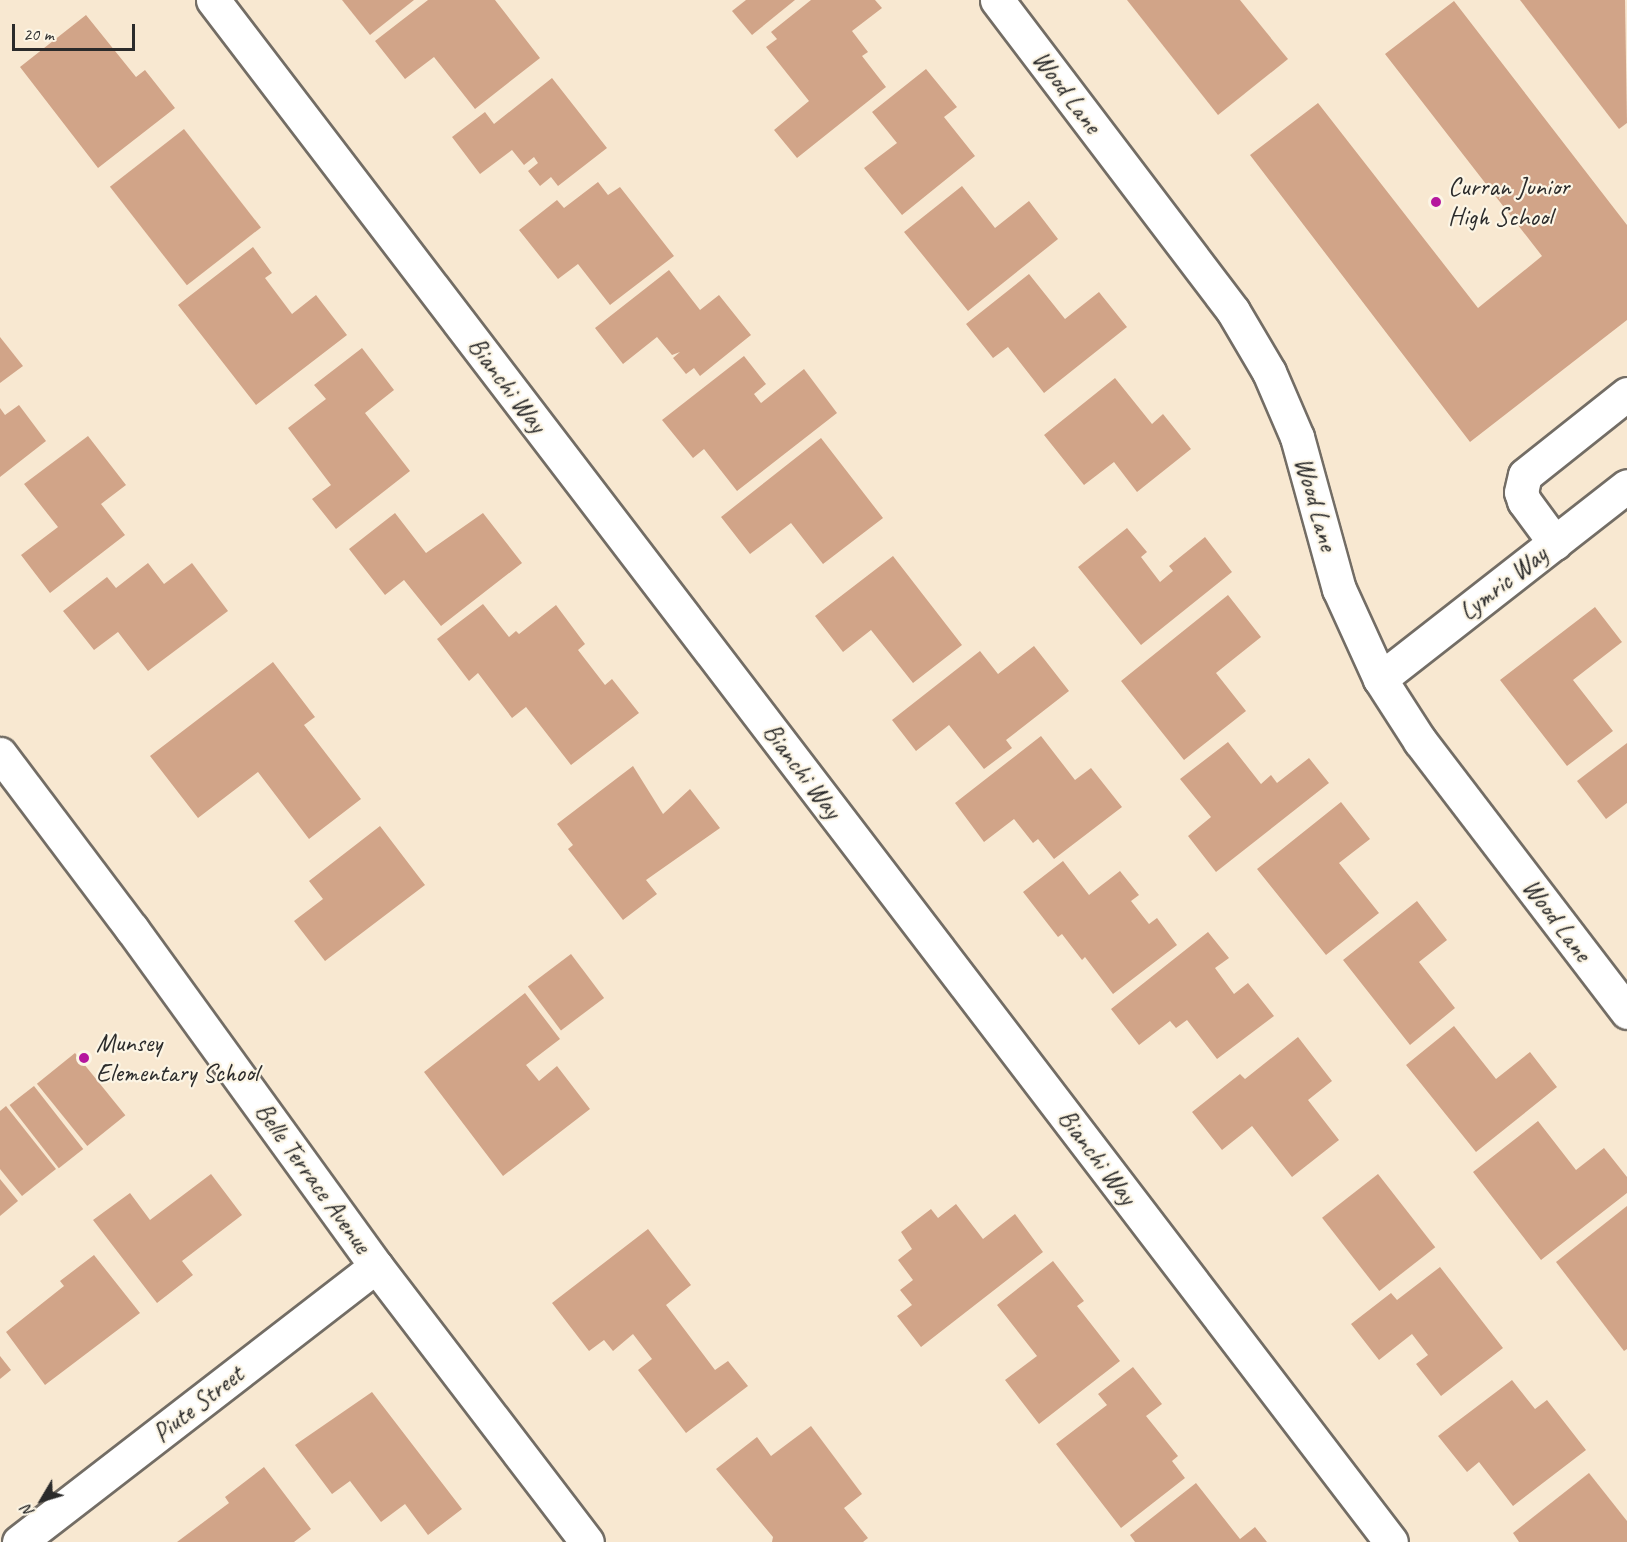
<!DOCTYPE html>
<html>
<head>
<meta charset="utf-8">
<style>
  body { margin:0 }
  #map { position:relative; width:1627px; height:1542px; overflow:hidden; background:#f8e8d1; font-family:Caveat,sans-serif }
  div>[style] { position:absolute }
  .building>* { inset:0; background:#d1a488; transform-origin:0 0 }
  .roads { filter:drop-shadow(2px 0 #736d65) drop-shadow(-2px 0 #736d65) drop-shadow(0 2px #736d65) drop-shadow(0 -2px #736d65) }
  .minor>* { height:33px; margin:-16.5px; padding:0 16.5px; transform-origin:16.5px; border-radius:16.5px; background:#fff }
  .dots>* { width:16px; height:16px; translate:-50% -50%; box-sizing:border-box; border:3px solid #fcf5e5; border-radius:50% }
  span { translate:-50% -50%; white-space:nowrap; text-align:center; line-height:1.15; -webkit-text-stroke:4.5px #fcf5e5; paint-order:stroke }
  .street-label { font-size:26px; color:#2b2b2b }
  .poi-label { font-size:26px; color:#2b2b2b }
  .left { translate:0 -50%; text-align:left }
  .north { position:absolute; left:12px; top:1470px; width:60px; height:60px; -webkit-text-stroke:4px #fcf5e5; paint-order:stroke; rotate:232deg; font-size:16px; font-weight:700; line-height:24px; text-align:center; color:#2b2b2b }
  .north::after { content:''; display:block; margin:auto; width:21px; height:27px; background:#2b2b2b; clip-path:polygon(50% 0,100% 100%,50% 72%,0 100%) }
  .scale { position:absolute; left:12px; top:24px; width:123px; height:27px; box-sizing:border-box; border:3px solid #2b2b2b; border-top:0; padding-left:8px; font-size:18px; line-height:21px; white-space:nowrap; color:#2b2b2b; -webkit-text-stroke:4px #fcf5e5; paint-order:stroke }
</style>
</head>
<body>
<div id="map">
  <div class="building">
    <div style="clip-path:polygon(342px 0,414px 0,370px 35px)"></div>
    <div style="clip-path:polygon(428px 0,495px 0,540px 58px,475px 109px,434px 57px,405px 79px,375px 41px)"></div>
    <div style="clip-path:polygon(746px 0,795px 0,752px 35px,732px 11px)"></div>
    <div style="clip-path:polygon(811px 0,875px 0,882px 8px,852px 31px,868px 52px,862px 56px,886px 87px,797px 158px,774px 130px,809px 101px,766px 47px,777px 39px,771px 32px)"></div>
    <div style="clip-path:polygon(1127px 0,1240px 0,1288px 59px,1218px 115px)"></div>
    <div style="clip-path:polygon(1520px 0,1625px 0,1627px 123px,1619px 129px)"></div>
    <div style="clip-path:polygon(1454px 1px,1627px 225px,1627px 320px,1470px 442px,1250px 155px,1318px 103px,1478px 308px,1542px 256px,1385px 54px)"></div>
    <div style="clip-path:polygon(86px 15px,136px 77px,145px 70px,175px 108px,98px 168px,20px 67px)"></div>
    <div style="clip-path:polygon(926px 69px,957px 107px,944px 117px,975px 156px,902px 215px,864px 168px,897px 143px,872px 112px)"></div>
    <div style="clip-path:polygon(552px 78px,607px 148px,558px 186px,551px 177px,540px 186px,528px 171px,538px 163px,534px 157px,524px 165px,512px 150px,480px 174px,452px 137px,485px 112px,494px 124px)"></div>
    <div style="left:184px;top:129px;width:125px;height:94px;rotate:52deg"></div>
    <div style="clip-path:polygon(598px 182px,608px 195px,620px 187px,674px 256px,610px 305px,578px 264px,558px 279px,519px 230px,557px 200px,564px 208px)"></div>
    <div style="clip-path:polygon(962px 186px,995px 228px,1029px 201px,1058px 239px,968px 311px,904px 232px)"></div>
    <div style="clip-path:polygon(253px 247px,272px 273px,265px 278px,292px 314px,316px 295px,347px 335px,256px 405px,178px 305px)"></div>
    <div style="clip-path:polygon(669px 270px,700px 310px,719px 295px,751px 335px,700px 376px,694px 368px,686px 374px,673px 358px,680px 352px,672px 355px,657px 337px,623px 364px,595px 328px)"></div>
    <div style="clip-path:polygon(1029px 274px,1065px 319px,1099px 292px,1127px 327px,1044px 393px,1008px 347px,993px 358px,966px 324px)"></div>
    <div style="clip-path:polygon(0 337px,23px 366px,0 383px)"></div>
    <div style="clip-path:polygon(362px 348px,394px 390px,365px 413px,410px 471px,336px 529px,312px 499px,331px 485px,288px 428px,326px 399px,314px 385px)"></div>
    <div style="clip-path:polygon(744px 356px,766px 384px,754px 394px,761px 403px,804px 369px,837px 413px,737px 491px,704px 449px,693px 458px,662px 420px)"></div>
    <div style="clip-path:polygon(1115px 378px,1152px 424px,1163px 414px,1191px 449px,1137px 492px,1114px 462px,1084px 485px,1044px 435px)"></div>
    <div style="clip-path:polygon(19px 405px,46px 441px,0 477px,0 408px,5px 415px)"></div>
    <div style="clip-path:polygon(88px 436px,126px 485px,101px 504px,125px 535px,50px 593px,21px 555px,58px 527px,24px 484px)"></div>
    <div style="clip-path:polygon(821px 438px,883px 518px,823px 564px,791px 523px,750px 554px,721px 517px)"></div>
    <div style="clip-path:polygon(395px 513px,426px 553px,483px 513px,522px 563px,441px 626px,404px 580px,385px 595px,349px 549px)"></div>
    <div style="clip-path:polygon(1127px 528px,1147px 552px,1141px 557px,1160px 582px,1173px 571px,1169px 566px,1205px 537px,1232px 572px,1141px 645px,1078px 567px)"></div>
    <div style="clip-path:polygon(893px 556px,962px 645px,913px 683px,871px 630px,843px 652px,815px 616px)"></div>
    <div style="clip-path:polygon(148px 563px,164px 584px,192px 563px,228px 611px,148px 671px,118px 632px,94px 650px,63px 611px,107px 577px,116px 588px)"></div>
    <div style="clip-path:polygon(1228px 595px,1261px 637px,1216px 673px,1246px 711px,1184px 760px,1121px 681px)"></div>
    <div style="clip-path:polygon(483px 604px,509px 637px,516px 631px,519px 634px,556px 605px,585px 644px,578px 650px,605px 685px,612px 679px,639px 713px,571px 765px,526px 707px,512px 718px,478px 673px,469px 681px,437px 639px)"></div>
    <div style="clip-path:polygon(1595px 607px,1622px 642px,1573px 680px,1613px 731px,1567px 766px,1500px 680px)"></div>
    <div style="clip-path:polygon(1034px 646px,1069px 691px,1006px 740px,1012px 748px,984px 769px,949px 725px,916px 751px,892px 720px,980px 651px,998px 674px)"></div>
    <div style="clip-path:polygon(273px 662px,315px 717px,304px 725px,361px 799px,309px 839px,258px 772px,198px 818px,150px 756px)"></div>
    <div style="clip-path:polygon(1041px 736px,1075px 780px,1091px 768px,1122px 807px,1054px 859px,1038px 839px,1033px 843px,1014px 819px,984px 842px,955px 803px)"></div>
    <div style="clip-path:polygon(1228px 742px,1261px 784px,1271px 775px,1277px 783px,1309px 758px,1329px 783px,1216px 872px,1188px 836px,1211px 817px,1180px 779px)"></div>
    <div style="clip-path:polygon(1627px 743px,1627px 803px,1606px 819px,1577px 781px)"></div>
    <div style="clip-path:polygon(633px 766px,663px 814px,690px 789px,720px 828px,646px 880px,657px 894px,623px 920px,568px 849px,573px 845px,557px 824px)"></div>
    <div style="clip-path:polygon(1341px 802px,1370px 839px,1339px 863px,1379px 913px,1326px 955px,1257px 869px)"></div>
    <div style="clip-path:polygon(380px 826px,425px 885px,325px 961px,294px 921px,323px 899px,309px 881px)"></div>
    <div style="clip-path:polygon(1063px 861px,1089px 895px,1120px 871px,1139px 895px,1131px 901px,1149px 924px,1157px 918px,1177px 945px,1113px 994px,1085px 957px,1082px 960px,1062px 934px,1058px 937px,1023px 892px)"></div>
    <div style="clip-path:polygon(1417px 901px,1447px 940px,1419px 962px,1455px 1008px,1410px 1045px,1343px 960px)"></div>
    <div style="clip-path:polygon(1208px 932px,1229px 958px,1215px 968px,1234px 994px,1248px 983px,1274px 1016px,1217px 1059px,1187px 1020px,1176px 1028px,1170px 1021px,1139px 1045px,1111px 1009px)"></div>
    <div style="left:571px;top:954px;width:55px;height:54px;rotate:53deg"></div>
    <div style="clip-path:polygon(525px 993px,560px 1039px,526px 1065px,539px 1081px,557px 1066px,590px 1109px,503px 1176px,424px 1072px)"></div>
    <div style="clip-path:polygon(1454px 1026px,1496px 1079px,1530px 1052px,1557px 1087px,1476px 1152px,1406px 1065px)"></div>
    <div style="clip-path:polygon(1298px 1037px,1332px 1081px,1308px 1100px,1339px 1140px,1292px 1177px,1252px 1126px,1222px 1150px,1192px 1112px,1240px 1074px,1245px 1079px)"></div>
    <div style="left:75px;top:1053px;width:80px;height:49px;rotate:51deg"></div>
    <div style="left:34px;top:1086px;width:80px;height:31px;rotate:52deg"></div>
    <div style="clip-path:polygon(6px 1106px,56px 1169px,22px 1196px,0 1169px,0 1111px)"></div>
    <div style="clip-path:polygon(1538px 1121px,1576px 1170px,1604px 1148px,1627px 1177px,1627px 1193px,1541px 1260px,1473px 1172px)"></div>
    <div style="clip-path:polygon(211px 1174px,242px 1215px,182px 1261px,193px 1275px,157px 1303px,93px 1220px,130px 1193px,150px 1220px)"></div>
    <div style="left:1378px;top:1174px;width:93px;height:71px;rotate:52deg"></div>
    <div style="clip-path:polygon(0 1179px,18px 1201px,0 1216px)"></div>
    <div style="clip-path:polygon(956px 1204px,983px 1239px,1015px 1214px,1043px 1252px,921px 1347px,897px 1316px,912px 1305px,900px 1290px,913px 1280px,898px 1260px,912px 1249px,901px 1232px,931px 1209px,938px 1218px)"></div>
    <div style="clip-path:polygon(1627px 1206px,1627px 1349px,1624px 1351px,1556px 1262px)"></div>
    <div style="clip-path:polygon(648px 1229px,691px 1285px,666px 1305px,715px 1370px,728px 1361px,748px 1386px,686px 1433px,638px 1370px,652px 1359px,633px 1334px,613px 1351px,604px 1340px,589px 1351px,552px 1303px)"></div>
    <div style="clip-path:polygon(94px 1255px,140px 1313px,45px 1385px,6px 1332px,64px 1286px,60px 1281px)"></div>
    <div style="clip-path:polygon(1053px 1261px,1084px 1301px,1077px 1306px,1120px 1361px,1039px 1424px,1005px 1380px,1037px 1356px,997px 1305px)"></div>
    <div style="clip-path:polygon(1440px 1267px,1503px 1348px,1441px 1396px,1416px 1364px,1428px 1355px,1412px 1334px,1379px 1360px,1351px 1324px,1391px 1293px,1397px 1300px)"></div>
    <div style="clip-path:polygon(0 1356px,11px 1370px,0 1379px)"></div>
    <div style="clip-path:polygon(1133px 1367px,1162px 1404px,1146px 1416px,1178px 1456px,1172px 1461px,1185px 1478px,1121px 1528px,1056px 1444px,1107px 1405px,1098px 1394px)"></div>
    <div style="clip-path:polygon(1512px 1380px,1535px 1409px,1547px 1400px,1586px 1450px,1513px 1506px,1479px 1462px,1467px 1472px,1438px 1436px)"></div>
    <div style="clip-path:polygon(372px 1392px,462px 1509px,428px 1535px,405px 1504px,381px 1522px,350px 1481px,332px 1494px,295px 1445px)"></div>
    <div style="clip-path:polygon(811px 1426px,862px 1494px,844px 1508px,868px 1538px,863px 1542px,772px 1542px,773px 1537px,716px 1469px,757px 1437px,771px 1456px)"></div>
    <div style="clip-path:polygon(264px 1467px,311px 1529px,294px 1542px,177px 1542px,229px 1503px,225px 1497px)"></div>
    <div style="clip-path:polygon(1589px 1473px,1627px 1521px,1627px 1542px,1519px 1542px,1513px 1533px)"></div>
    <div style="clip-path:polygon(1196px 1483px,1240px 1539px,1255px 1527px,1267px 1542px,1135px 1542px,1130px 1535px)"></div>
  </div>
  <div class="roads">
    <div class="minor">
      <div style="left:213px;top:0;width:1940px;rotate:52.62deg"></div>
      <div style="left:997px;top:0;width:390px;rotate:52.8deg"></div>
      <div style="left:1233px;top:311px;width:71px;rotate:59.5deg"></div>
      <div style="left:1269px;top:372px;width:71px;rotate:66.7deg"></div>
      <div style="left:1297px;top:437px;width:158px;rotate:74.6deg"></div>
      <div style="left:1339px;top:589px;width:99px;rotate:65.5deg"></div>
      <div style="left:1380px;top:679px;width:74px;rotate:57.2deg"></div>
      <div style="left:1420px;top:741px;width:341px;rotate:52.6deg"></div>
      <div style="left:1555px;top:543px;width:52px;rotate:-126.4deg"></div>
      <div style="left:1524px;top:501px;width:9px;rotate:-108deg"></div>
      <div style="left:1521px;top:492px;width:17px;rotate:-77deg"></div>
      <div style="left:1525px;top:475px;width:130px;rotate:-38.5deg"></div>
      <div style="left:1380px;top:679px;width:313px;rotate:-38deg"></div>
      <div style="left:0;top:754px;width:219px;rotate:53deg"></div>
      <div style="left:132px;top:929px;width:416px;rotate:54.1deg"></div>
      <div style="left:376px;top:1266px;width:347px;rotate:52.6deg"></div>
      <div style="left:19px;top:1542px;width:451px;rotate:-37.7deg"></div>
    </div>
  </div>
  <div class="dots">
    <div style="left:1436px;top:202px;background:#b5179e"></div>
    <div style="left:84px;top:1058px;background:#b5179e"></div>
  </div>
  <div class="street-label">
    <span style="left:1067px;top:92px;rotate:53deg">Wood Lane</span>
    <span style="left:507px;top:385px;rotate:53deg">Bianchi Way</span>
    <span style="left:1316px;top:504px;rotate:74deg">Wood Lane</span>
    <span style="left:1503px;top:583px;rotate:-38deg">Lymric Way</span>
    <span style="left:802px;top:771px;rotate:53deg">Bianchi Way</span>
    <span style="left:1557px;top:920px;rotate:53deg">Wood Lane</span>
    <span style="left:1097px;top:1157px;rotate:53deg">Bianchi Way</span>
    <span style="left:313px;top:1178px;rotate:54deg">Belle Terrace Avenue</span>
    <span style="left:198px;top:1404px;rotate:-38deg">Piute Street</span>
  </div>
  <div class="poi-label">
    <span class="left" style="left:1448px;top:202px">Curran Junior<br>High School</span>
    <span class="left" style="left:96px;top:1058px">Munsey<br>Elementary School</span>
  </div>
  <div class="north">N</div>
  <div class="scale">20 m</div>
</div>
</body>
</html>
